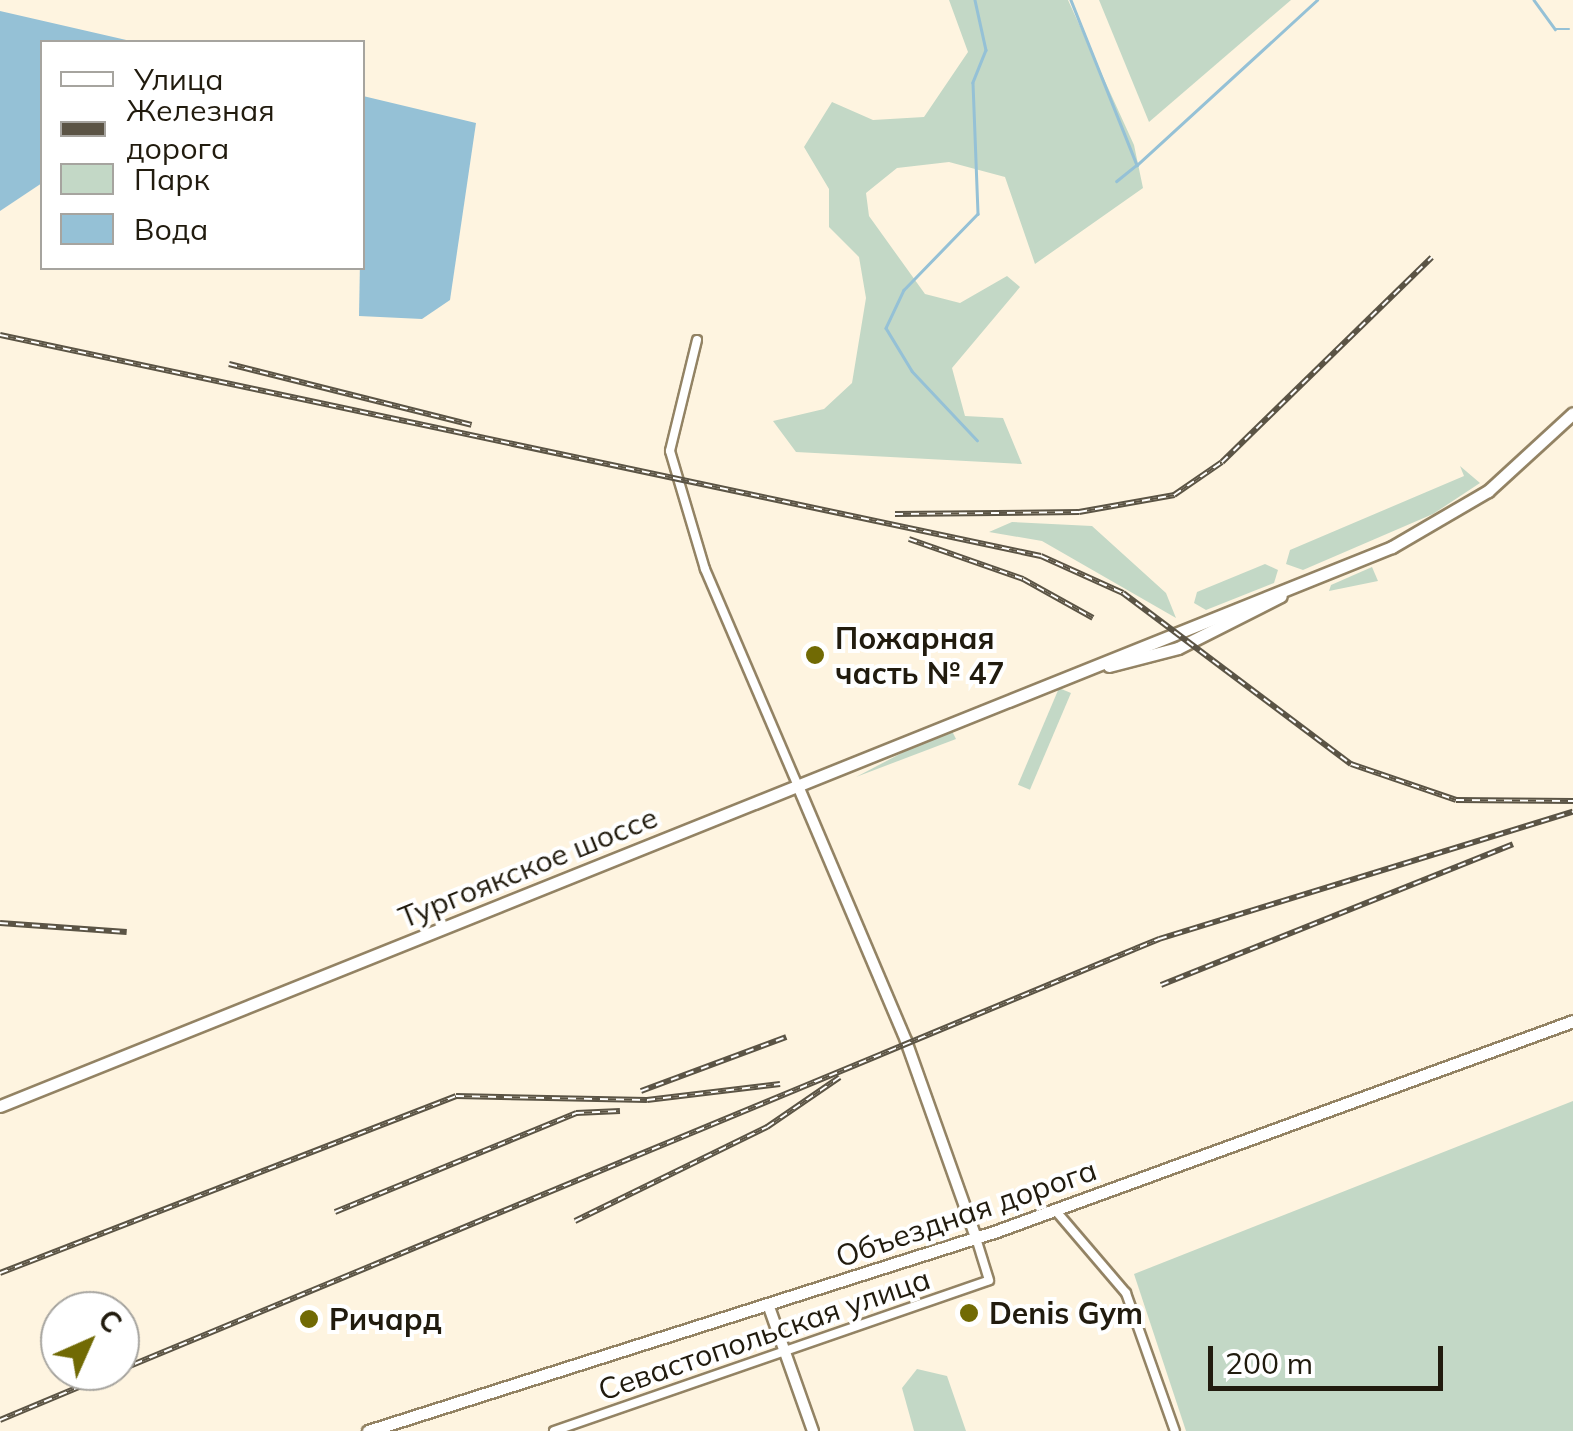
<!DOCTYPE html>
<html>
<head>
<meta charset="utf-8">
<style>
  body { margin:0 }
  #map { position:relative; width:1573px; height:1431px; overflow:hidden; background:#fef4e0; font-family:Mulish,sans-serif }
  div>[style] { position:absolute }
  .green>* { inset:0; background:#c3d8c6; transform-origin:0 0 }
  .water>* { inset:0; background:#95c1d6 }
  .stream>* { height:2.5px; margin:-1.25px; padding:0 1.25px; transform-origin:1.25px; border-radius:1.25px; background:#95c1d6 }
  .roads { filter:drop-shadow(2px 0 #938364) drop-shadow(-2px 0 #938364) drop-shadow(0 2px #938364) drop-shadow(0 -2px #938364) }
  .street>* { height:8px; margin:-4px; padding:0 4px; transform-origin:4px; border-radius:4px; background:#fff }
  .secondary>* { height:10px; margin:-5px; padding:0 5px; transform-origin:5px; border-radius:5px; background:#fff }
  .primary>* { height:11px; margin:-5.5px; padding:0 5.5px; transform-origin:5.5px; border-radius:5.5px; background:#fff }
  .rail>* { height:6px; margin-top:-3px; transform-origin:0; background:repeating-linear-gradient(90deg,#fff 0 8px,#5b5445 0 16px); box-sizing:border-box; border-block:2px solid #5b5445 }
  .dots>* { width:28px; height:28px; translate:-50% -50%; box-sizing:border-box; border:5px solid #fff; border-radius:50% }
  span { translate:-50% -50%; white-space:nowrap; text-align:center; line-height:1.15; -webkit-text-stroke:8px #fff; paint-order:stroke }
  .poi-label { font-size:30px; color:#211b0e; font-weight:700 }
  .left { translate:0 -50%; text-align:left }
  .street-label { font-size:30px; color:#211b0e }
  .legend { position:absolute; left:40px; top:40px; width:325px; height:230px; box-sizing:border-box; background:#fff; border:2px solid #a6a49f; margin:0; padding:12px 18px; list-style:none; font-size:30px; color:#211b0e }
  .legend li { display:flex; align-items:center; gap:20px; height:50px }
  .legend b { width:50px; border:2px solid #a6a49f }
  .north { position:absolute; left:40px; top:1291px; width:100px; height:100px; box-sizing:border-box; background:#fff; border:2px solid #a6a49f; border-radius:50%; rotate:45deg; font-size:28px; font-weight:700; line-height:40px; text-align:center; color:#211b0e }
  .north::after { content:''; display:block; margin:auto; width:35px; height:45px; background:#716a04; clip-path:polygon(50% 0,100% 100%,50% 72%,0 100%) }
  .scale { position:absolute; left:1208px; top:1346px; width:235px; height:45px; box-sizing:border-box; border:5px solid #211b0e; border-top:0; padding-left:12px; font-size:30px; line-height:35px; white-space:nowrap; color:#211b0e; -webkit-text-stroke:8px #fff; paint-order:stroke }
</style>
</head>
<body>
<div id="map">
  <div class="green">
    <div style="clip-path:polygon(949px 0,1068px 0,1134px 145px,1143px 188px,1035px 264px,1005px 177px,949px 162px,897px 168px,866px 193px,869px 216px,925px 294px,960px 303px,1007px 276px,1020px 287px,952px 368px,965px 416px,1003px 418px,1022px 464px,796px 452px,773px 421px,824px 409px,852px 383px,866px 298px,859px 257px,829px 227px,829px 189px,804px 147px,832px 102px,873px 120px,924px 117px,968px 52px)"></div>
    <div style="clip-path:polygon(1099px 0,1291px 0,1149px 122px)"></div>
    <div style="clip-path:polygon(1460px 466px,1480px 483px,1433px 514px,1303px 570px,1286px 564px,1290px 550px,1464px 476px)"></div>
    <div style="clip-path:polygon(1012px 522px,1092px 526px,1166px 593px,1176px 618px,1042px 541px,989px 532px)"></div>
    <div style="clip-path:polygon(1265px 564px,1278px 570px,1274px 583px,1206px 610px,1194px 603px,1197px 592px)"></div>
    <div style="clip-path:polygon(1372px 567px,1378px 581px,1329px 591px,1331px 585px)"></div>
    <div style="left:1059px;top:688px;width:13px;height:105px;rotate:23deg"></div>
    <div style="clip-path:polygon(952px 731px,956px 739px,856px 777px,915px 746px)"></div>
    <div style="clip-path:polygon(1573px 1101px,1573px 1431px,1186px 1431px,1134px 1274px)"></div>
    <div style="clip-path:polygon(917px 1369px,947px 1376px,966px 1431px,914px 1431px,902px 1388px)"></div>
  </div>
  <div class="water">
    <div style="clip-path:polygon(0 11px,135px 42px,42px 42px,42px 183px,0 211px)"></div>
    <div style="clip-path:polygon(363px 96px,476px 123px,450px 300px,422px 319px,359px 316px)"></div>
  </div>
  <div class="stream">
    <div style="left:975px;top:0;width:51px;rotate:77.6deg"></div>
    <div style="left:986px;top:50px;width:35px;rotate:112deg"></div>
    <div style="left:973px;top:83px;width:131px;rotate:87.8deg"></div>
    <div style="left:978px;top:214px;width:106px;rotate:134.2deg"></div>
    <div style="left:904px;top:290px;width:42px;rotate:115.3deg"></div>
    <div style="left:886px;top:328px;width:50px;rotate:58.8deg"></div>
    <div style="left:912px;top:371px;width:95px;rotate:46.7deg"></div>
    <div style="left:1071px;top:0;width:178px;rotate:68.2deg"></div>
    <div style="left:1137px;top:165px;width:26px;rotate:141deg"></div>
    <div style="left:1534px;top:0;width:36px;rotate:54deg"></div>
    <div style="left:1555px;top:29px;width:14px"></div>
    <div style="left:1137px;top:165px;width:244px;rotate:-42.5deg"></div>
  </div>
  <div class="roads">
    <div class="street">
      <div style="left:697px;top:340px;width:114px;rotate:103.7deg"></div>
      <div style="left:670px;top:451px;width:123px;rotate:73.5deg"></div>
      <div style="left:705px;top:569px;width:236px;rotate:66.8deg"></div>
      <div style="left:1055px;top:1210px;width:109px;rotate:49.5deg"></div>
      <div style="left:1126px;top:1293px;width:146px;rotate:70.5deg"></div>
      <div style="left:554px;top:1431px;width:460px;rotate:-19.1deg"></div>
      <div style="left:989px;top:1280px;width:44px;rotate:-107.2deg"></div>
    </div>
    <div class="secondary">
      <div style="left:798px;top:786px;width:277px;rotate:67deg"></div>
      <div style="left:906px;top:1041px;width:209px;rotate:70.4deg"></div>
      <div style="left:769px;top:1307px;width:132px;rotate:70.5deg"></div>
    </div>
    <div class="primary">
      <div style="left:1109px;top:666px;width:71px;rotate:-14.6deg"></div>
      <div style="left:1178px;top:648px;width:115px;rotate:-26.8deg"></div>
      <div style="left:0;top:1106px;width:1500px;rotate:-21.88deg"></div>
      <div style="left:1392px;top:547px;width:111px;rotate:-30.3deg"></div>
      <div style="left:1488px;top:491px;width:115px;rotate:-42.5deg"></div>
      <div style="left:368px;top:1431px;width:657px;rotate:-17.64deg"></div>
      <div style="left:994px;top:1232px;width:616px;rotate:-20.02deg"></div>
    </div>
  </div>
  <div class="rail">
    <div style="left:0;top:335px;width:1064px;rotate:11.99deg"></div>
    <div style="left:1041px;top:556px;width:90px;rotate:24.3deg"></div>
    <div style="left:1123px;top:593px;width:285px;rotate:36.9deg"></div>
    <div style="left:1351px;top:764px;width:111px;rotate:18.9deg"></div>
    <div style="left:1456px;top:800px;width:117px;rotate:0.5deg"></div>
    <div style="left:229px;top:364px;width:250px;rotate:14.1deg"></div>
    <div style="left:895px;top:514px;width:184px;rotate:-0.6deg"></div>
    <div style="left:1079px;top:512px;width:97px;rotate:-10.1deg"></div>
    <div style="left:1174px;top:495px;width:58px;rotate:-34.5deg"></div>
    <div style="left:1222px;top:462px;width:293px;rotate:-44.3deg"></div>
    <div style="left:909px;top:539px;width:121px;rotate:19.3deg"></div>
    <div style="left:1023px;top:579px;width:80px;rotate:29.1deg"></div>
    <div style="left:0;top:923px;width:127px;rotate:4.1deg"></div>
    <div style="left:1161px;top:985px;width:379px;rotate:-21.8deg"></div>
    <div style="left:641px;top:1091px;width:155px;rotate:-20.4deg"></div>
    <div style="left:335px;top:1212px;width:261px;rotate:-22.3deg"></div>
    <div style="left:576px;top:1113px;width:44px;rotate:-2.6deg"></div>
    <div style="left:575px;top:1221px;width:214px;rotate:-26.1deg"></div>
    <div style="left:767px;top:1127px;width:88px;rotate:-34.4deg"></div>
    <div style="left:0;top:1273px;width:489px;rotate:-21.2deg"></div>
    <div style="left:456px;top:1096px;width:191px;rotate:1.2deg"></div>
    <div style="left:647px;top:1100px;width:134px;rotate:-6.9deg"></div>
    <div style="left:120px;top:1370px;width:1125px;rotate:-22.53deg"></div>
    <div style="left:1159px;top:939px;width:433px;rotate:-17.1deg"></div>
    <div style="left:0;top:1420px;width:127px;rotate:-22.7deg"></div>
  </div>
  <div class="dots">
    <div style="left:815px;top:655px;background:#716a04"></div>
    <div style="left:969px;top:1313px;background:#716a04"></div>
    <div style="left:309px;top:1319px;background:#716a04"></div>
  </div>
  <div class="poi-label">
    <span class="left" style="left:835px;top:655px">Пожарная<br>часть № 47</span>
    <span class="left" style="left:989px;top:1313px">Denis Gym</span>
    <span class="left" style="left:329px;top:1319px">Ричард</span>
  </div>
  <div class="street-label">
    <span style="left:528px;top:867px;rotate:-22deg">Тургоякское шоссе</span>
    <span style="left:966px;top:1213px;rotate:-19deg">Объездная дорога</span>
    <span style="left:764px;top:1334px;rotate:-19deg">Севастопольская улица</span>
  </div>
  <ul class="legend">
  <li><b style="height:12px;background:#fff"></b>Улица</li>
  <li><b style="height:12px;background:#5b5445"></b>Железная дорога</li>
  <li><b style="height:28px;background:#c3d8c6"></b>Парк</li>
  <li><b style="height:28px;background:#95c1d6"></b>Вода</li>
  </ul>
  <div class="north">С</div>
  <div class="scale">200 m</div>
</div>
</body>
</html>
